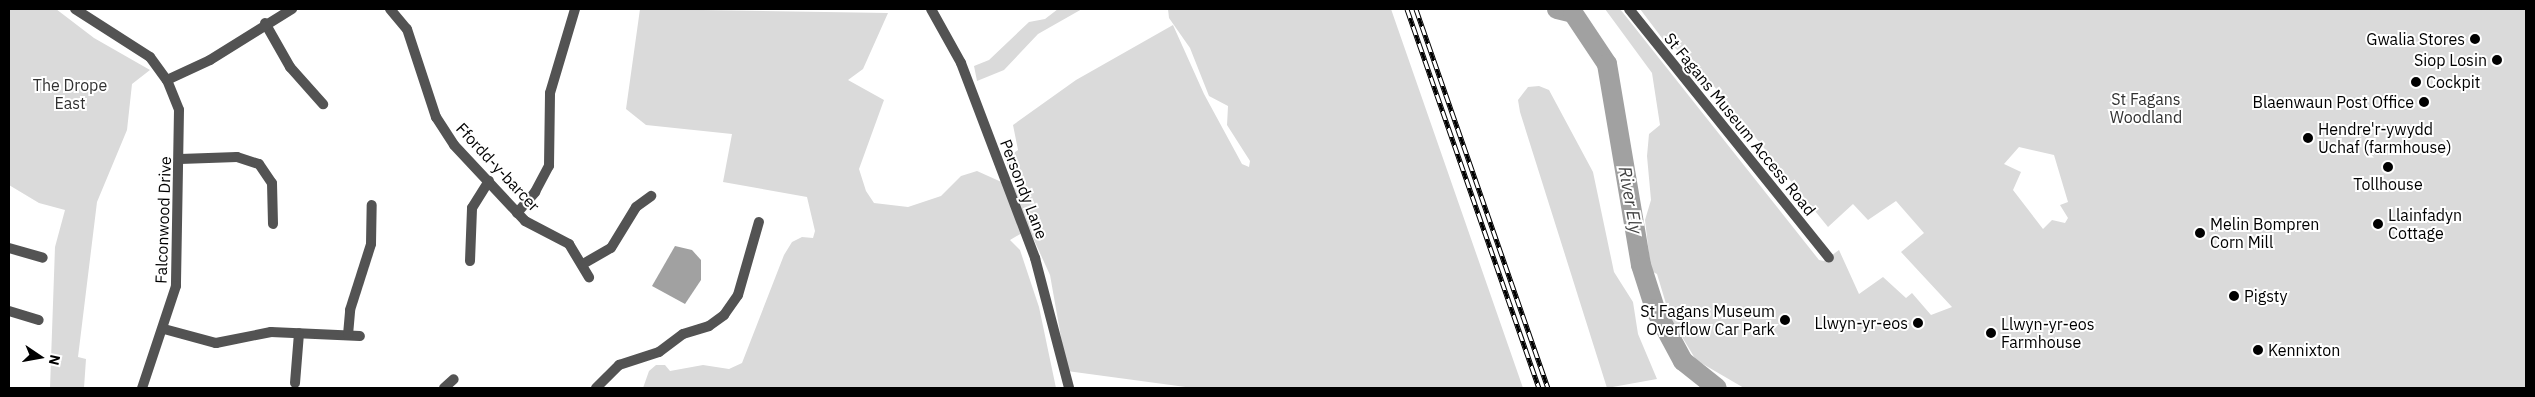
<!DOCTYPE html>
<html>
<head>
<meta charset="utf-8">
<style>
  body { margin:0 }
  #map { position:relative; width:2535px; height:397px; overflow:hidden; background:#fff; font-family:"IBM Plex Sans",sans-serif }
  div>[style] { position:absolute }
  .green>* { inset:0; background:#dadada }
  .water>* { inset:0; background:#a1a1a1 }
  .river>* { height:20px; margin:-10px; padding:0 10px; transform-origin:10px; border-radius:10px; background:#a1a1a1 }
  .minor>* { height:10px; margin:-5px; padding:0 5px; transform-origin:5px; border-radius:5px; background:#535353 }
  .rail>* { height:5px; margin-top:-2.5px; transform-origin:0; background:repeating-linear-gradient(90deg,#fff 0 9px,#000 0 18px); box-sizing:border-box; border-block:1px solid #000 }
  .dots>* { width:14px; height:14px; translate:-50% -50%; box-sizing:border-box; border:2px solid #fff; border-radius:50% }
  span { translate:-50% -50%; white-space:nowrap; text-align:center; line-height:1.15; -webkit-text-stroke:4px #fff; paint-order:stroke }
  .poi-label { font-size:16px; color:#000 }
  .right { translate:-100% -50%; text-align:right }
  .left { translate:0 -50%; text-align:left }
  .park-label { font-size:16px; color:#313131 }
  .street-label { font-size:16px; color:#000 }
  .water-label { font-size:18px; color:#424242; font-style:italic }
  .frame { position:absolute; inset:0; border:10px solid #000; pointer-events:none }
  .north { position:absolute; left:15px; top:332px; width:50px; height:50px; -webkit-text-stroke:4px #fff; paint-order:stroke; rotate:102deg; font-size:14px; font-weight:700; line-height:20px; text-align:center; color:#000 }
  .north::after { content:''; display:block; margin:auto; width:18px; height:22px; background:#000; clip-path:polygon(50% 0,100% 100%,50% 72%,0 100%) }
</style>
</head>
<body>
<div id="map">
  <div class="green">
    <div style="clip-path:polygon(9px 9px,56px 9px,94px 38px,150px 70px,132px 84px,127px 130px,97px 202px,78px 357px,86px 359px,84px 388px,50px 388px,55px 247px,65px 210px,39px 203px,9px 185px)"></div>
    <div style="clip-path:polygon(640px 9px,888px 13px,863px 69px,848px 80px,884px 100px,859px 169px,866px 191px,874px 203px,908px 207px,941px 196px,961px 176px,977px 171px,1017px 189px,1005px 159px,1018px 150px,1013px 125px,1076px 80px,1173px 25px,1204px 94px,1242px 164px,1249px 167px,1250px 161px,1227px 125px,1228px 106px,1209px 96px,1190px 48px,1169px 18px,1168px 9px,1391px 9px,1523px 388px,1193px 388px,1067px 371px,1050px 275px,1029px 229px,1010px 240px,1020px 250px,1039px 307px,1056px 388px,643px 388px,649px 371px,656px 365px,665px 365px,670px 371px,703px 365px,729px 369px,742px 363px,784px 255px,792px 242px,802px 237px,813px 238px,815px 231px,807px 197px,723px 182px,732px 134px,646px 125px,626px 109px)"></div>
    <div style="clip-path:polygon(1058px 9px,1082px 9px,1038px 34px,1004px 70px,977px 81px,974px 66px,989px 60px,1029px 22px,1045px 19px)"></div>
    <div style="clip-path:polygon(evenodd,1605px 9px,1620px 9px,1819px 260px,1824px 261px,1839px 250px,1859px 294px,1883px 277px,1906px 298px,1912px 293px,1931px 315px,1952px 307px,1901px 252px,1924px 233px,1896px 201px,1868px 220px,1853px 204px,1828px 227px,1692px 59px,1665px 42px,1640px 9px,2526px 9px,2526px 388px,1744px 388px,1696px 360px,1670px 317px,1657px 274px,1651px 271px,1645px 220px,1651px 200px,1647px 156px,1649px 134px,1660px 125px,1652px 73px,1605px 9px,2019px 147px,2054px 155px,2068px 202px,2060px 205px,2068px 218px,2065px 223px,2052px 220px,2043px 229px,2013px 190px,2021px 172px,2004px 164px,2019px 147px)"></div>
    <div style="clip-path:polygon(1539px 86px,1549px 90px,1593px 172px,1614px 272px,1633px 302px,1638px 334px,1657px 379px,1607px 388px,1520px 112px,1518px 100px,1528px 87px)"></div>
  </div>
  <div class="water">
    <div style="clip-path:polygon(675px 246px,692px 250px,701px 260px,701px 280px,685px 304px,652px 286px)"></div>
  </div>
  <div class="river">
    <div style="left:1557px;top:9px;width:16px;rotate:14deg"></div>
    <div style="left:1573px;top:13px;width:61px;rotate:56.3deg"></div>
    <div style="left:1607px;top:64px;width:204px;rotate:80.4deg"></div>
    <div style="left:1641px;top:265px;width:46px;rotate:72.3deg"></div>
    <div style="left:1655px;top:309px;width:59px;rotate:61.7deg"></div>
    <div style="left:1683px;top:361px;width:43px;rotate:38.5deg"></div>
  </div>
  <div class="minor">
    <div style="left:75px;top:9px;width:89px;rotate:32.6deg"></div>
    <div style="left:150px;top:57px;width:29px;rotate:54deg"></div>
    <div style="left:167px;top:80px;width:32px;rotate:68deg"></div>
    <div style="left:179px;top:110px;width:176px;rotate:91deg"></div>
    <div style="left:176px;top:286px;width:108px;rotate:108.4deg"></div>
    <div style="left:390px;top:9px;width:26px;rotate:50deg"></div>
    <div style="left:407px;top:29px;width:93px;rotate:71.8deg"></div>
    <div style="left:436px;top:117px;width:33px;rotate:57deg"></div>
    <div style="left:454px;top:145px;width:104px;rotate:46.9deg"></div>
    <div style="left:525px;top:221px;width:50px;rotate:27.6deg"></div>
    <div style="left:569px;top:244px;width:39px;rotate:59deg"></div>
    <div style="left:931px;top:9px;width:62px;rotate:60.9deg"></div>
    <div style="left:961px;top:63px;width:209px;rotate:69.2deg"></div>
    <div style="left:1035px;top:258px;width:134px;rotate:75.3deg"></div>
    <div style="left:1629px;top:9px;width:319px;rotate:51.2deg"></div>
    <div style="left:265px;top:23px;width:51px;rotate:60.4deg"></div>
    <div style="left:290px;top:67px;width:50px;rotate:48.3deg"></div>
    <div style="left:167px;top:80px;width:47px;rotate:-24.9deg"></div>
    <div style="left:210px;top:60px;width:97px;rotate:-31.9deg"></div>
    <div style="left:180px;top:159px;width:57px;rotate:-2deg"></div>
    <div style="left:237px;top:157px;width:23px;rotate:18deg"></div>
    <div style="left:259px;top:164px;width:23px;rotate:56deg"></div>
    <div style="left:272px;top:183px;width:41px;rotate:88.6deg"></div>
    <div style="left:517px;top:213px;width:28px;rotate:-49deg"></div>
    <div style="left:535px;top:192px;width:30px;rotate:-62deg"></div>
    <div style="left:549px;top:166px;width:73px;rotate:-89.2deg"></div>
    <div style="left:550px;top:93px;width:88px;rotate:-73.4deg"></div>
    <div style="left:9px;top:248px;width:35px;rotate:16deg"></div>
    <div style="left:470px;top:261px;width:53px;rotate:-87.8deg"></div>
    <div style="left:472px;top:208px;width:32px;rotate:-58deg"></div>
    <div style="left:583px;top:264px;width:32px;rotate:-30deg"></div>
    <div style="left:611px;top:248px;width:48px;rotate:-58.6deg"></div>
    <div style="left:636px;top:207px;width:19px;rotate:-36deg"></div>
    <div style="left:9px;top:311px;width:31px;rotate:17deg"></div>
    <div style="left:164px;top:329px;width:54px;rotate:15.1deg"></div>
    <div style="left:216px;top:343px;width:56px;rotate:-11.3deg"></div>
    <div style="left:271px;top:332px;width:89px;rotate:2.6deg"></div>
    <div style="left:348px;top:335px;width:25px;rotate:-85deg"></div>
    <div style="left:350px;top:310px;width:69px;rotate:-72.3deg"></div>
    <div style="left:371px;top:244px;width:39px;rotate:-89deg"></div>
    <div style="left:295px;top:383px;width:50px;rotate:-85.4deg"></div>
    <div style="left:444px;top:388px;width:13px;rotate:-42deg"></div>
    <div style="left:596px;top:388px;width:33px;rotate:-45deg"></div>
    <div style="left:619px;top:365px;width:42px;rotate:-18deg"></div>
    <div style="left:659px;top:352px;width:30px;rotate:-37deg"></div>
    <div style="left:683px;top:334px;width:27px;rotate:-17deg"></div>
    <div style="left:709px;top:326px;width:19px;rotate:-36deg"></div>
    <div style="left:724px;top:315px;width:24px;rotate:-55deg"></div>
    <div style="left:738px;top:295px;width:76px;rotate:-74deg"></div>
  </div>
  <div class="rail">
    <div style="left:1407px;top:9px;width:401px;rotate:70.8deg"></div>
    <div style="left:1416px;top:9px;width:401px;rotate:70.8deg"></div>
  </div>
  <div class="dots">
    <div style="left:2475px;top:39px;background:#000"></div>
    <div style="left:2497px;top:60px;background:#000"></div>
    <div style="left:2416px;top:82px;background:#000"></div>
    <div style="left:2424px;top:102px;background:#000"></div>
    <div style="left:2308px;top:138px;background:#000"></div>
    <div style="left:2388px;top:167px;background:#000"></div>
    <div style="left:2378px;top:224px;background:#000"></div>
    <div style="left:2200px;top:233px;background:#000"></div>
    <div style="left:2234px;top:296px;background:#000"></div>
    <div style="left:1785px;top:320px;background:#000"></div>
    <div style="left:1918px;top:323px;background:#000"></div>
    <div style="left:1991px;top:333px;background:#000"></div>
    <div style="left:2258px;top:350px;background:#000"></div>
  </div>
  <div class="poi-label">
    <span class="right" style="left:2465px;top:39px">Gwalia Stores</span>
    <span class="right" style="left:2487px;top:60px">Siop Losin</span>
    <span class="left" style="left:2426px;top:82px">Cockpit</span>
    <span class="right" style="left:2414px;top:102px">Blaenwaun Post Office</span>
    <span class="left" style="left:2318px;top:138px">Hendre'r-ywydd<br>Uchaf (farmhouse)</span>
    <span style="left:2388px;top:184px">Tollhouse</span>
    <span class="left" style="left:2388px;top:224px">Llainfadyn<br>Cottage</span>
    <span class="left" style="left:2210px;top:233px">Melin Bompren<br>Corn Mill</span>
    <span class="left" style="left:2244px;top:296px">Pigsty</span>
    <span class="right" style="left:1775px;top:320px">St Fagans Museum<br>Overflow Car Park</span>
    <span class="right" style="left:1908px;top:323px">Llwyn-yr-eos</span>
    <span class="left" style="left:2001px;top:333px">Llwyn-yr-eos<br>Farmhouse</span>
    <span class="left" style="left:2268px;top:350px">Kennixton</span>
  </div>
  <div class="park-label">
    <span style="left:70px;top:94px">The Drope<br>East</span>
    <span style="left:2146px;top:108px">St Fagans<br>Woodland</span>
  </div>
  <div class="street-label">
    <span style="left:1740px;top:124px;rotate:51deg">St Fagans Museum Access Road</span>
    <span style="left:498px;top:167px;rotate:47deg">Ffordd-y-barcer</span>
    <span style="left:1024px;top:189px;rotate:69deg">Persondy Lane</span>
    <span style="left:163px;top:220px;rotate:-88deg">Falconwood Drive</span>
  </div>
  <div class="water-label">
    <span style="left:1630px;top:200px;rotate:80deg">River Ely</span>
  </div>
  <div class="frame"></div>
  <div class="north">N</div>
</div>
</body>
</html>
